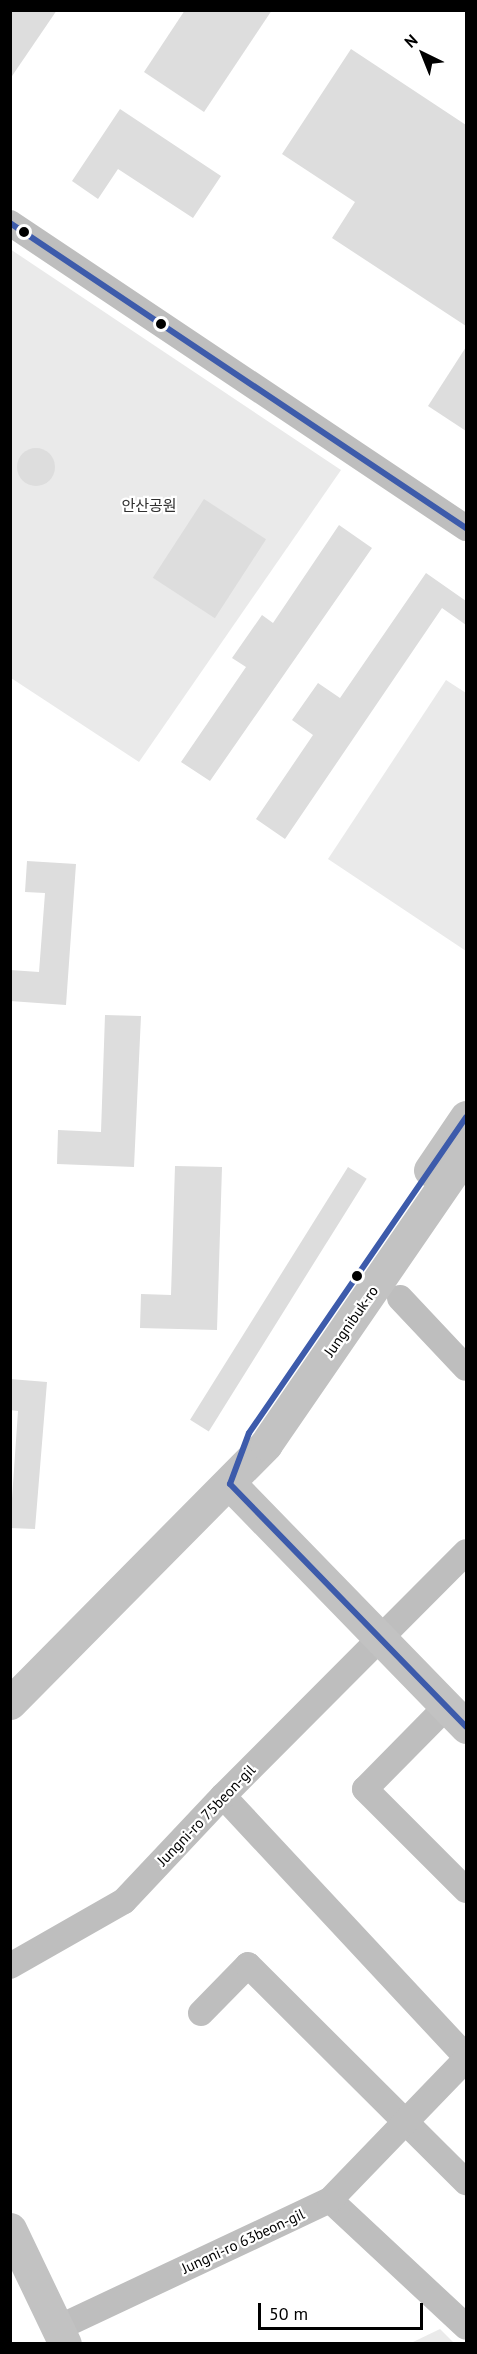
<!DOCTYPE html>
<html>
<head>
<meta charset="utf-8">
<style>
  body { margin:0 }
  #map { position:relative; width:477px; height:2354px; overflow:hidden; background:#fff; font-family:"PT Sans","Noto Sans KR",sans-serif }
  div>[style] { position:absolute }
  .green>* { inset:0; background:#eaeaea }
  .building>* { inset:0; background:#ddd; transform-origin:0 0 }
  .round { border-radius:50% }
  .street>* { height:26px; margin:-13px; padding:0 13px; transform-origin:13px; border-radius:13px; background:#bebebe }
  .secondary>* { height:33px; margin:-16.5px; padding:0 16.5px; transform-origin:16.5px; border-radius:16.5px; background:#c2c2c2 }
  .bus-1>* { height:6px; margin:-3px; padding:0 3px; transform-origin:3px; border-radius:3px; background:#3d5bab }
  .dots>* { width:16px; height:16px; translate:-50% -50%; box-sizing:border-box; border:3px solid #fff; border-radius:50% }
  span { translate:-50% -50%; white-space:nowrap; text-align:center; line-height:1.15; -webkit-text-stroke:4.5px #fff; paint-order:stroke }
  .park-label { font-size:15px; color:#303030 }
  .street-label { font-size:15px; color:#000 }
  .frame { position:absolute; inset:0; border:12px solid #000; pointer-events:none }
  .north { position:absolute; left:393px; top:24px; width:60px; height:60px; -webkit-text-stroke:4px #fff; paint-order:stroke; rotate:317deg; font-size:16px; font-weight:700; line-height:24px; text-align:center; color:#000 }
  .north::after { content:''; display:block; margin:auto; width:21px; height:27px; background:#000; clip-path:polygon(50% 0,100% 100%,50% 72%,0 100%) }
  .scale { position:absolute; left:258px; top:2303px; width:165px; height:27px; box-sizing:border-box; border:3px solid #000; border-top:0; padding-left:8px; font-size:18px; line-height:21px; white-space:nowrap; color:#000; -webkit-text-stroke:4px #fff; paint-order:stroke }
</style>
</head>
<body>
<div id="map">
  <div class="green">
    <div style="clip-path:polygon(10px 249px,341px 470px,139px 762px,11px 678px)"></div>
    <div style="clip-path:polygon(446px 680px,466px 693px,466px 951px,328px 859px)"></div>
    <div style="clip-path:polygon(440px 2329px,454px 2343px,411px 2343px)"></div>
  </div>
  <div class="building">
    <div style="clip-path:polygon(10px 10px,57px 10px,10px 79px)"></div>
    <div style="clip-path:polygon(185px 10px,272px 10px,204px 112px,144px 72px)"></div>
    <div style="clip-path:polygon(351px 49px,466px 125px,466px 326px,332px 238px,355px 202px,282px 154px)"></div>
    <div style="clip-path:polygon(120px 109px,221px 176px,193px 218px,118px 169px,98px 199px,72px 181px)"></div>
    <div style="clip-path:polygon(466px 347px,466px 431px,428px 406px)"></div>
    <div class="round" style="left:17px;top:448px;width:38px;height:38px"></div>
    <div style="left:204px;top:499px;width:74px;height:94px;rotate:33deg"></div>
    <div style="clip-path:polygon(339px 525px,372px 548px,210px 781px,181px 762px,246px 667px,232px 658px,262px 615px,273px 623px)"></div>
    <div style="clip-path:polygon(426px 573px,466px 601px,466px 625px,442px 608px,285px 839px,256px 819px,313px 735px,292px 720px,318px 683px,340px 698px)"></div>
    <div style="clip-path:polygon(27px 861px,76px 864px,66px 1005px,10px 1001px,10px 970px,39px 972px,45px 893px,25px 892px)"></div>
    <div style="clip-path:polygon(105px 1015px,141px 1016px,134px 1167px,57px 1164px,58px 1130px,101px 1132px)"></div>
    <div style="clip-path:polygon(175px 1166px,222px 1167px,217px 1330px,140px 1328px,141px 1294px,171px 1295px)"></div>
    <div style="left:348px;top:1167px;width:22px;height:298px;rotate:32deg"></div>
    <div style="clip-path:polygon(10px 1379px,47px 1382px,35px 1529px,10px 1528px,18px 1411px,10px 1410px)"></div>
  </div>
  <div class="street">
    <div style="left:10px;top:223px;width:549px;rotate:33.78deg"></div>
    <div style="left:400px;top:1298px;width:96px;rotate:46.7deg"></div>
    <div style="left:446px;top:1707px;width:115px;rotate:134.6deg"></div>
    <div style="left:365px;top:1789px;width:143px;rotate:45deg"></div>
    <div style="left:223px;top:1796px;width:357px;rotate:47deg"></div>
    <div style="left:10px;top:1966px;width:131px;rotate:-29.7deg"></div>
    <div style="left:124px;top:1901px;width:144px;rotate:-46.7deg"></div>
    <div style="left:223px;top:1796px;width:344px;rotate:-45.1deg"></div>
    <div style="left:201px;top:2013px;width:67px;rotate:-45.6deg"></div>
    <div style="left:248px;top:1965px;width:308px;rotate:44.9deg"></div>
    <div style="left:330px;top:2200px;width:186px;rotate:43deg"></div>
    <div style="left:58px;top:2328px;width:301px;rotate:-25.2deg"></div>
    <div style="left:330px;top:2200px;width:196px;rotate:-46deg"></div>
  </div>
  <div class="secondary">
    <div style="left:430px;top:1170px;width:64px;rotate:-55.8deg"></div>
    <div style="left:230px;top:1484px;width:339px;rotate:45.8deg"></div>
    <div style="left:10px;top:1703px;width:364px;rotate:-45.3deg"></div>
    <div style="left:266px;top:1444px;width:353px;rotate:-55.5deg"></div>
    <div style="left:10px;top:2229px;width:127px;rotate:64.4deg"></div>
  </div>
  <div class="bus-1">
    <div style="left:10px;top:223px;width:549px;rotate:33.78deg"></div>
    <div style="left:230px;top:1484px;width:54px;rotate:-69.6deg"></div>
    <div style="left:249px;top:1433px;width:383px;rotate:-55.5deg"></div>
    <div style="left:230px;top:1484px;width:339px;rotate:45.8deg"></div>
  </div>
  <div class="dots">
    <div style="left:24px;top:232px;background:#000"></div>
    <div style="left:161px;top:324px;background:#000"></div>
    <div style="left:357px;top:1276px;background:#000"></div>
  </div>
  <div class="park-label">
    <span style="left:149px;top:506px">안산공원</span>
  </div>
  <div class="street-label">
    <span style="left:351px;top:1321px;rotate:-55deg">Jungnibuk-ro</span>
    <span style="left:206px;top:1815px;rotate:-46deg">Jungni-ro 75beon-gil</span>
    <span style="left:243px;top:2241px;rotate:-25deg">Jungni-ro 63beon-gil</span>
  </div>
  <div class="frame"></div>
  <div class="north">N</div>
  <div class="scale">50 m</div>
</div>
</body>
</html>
